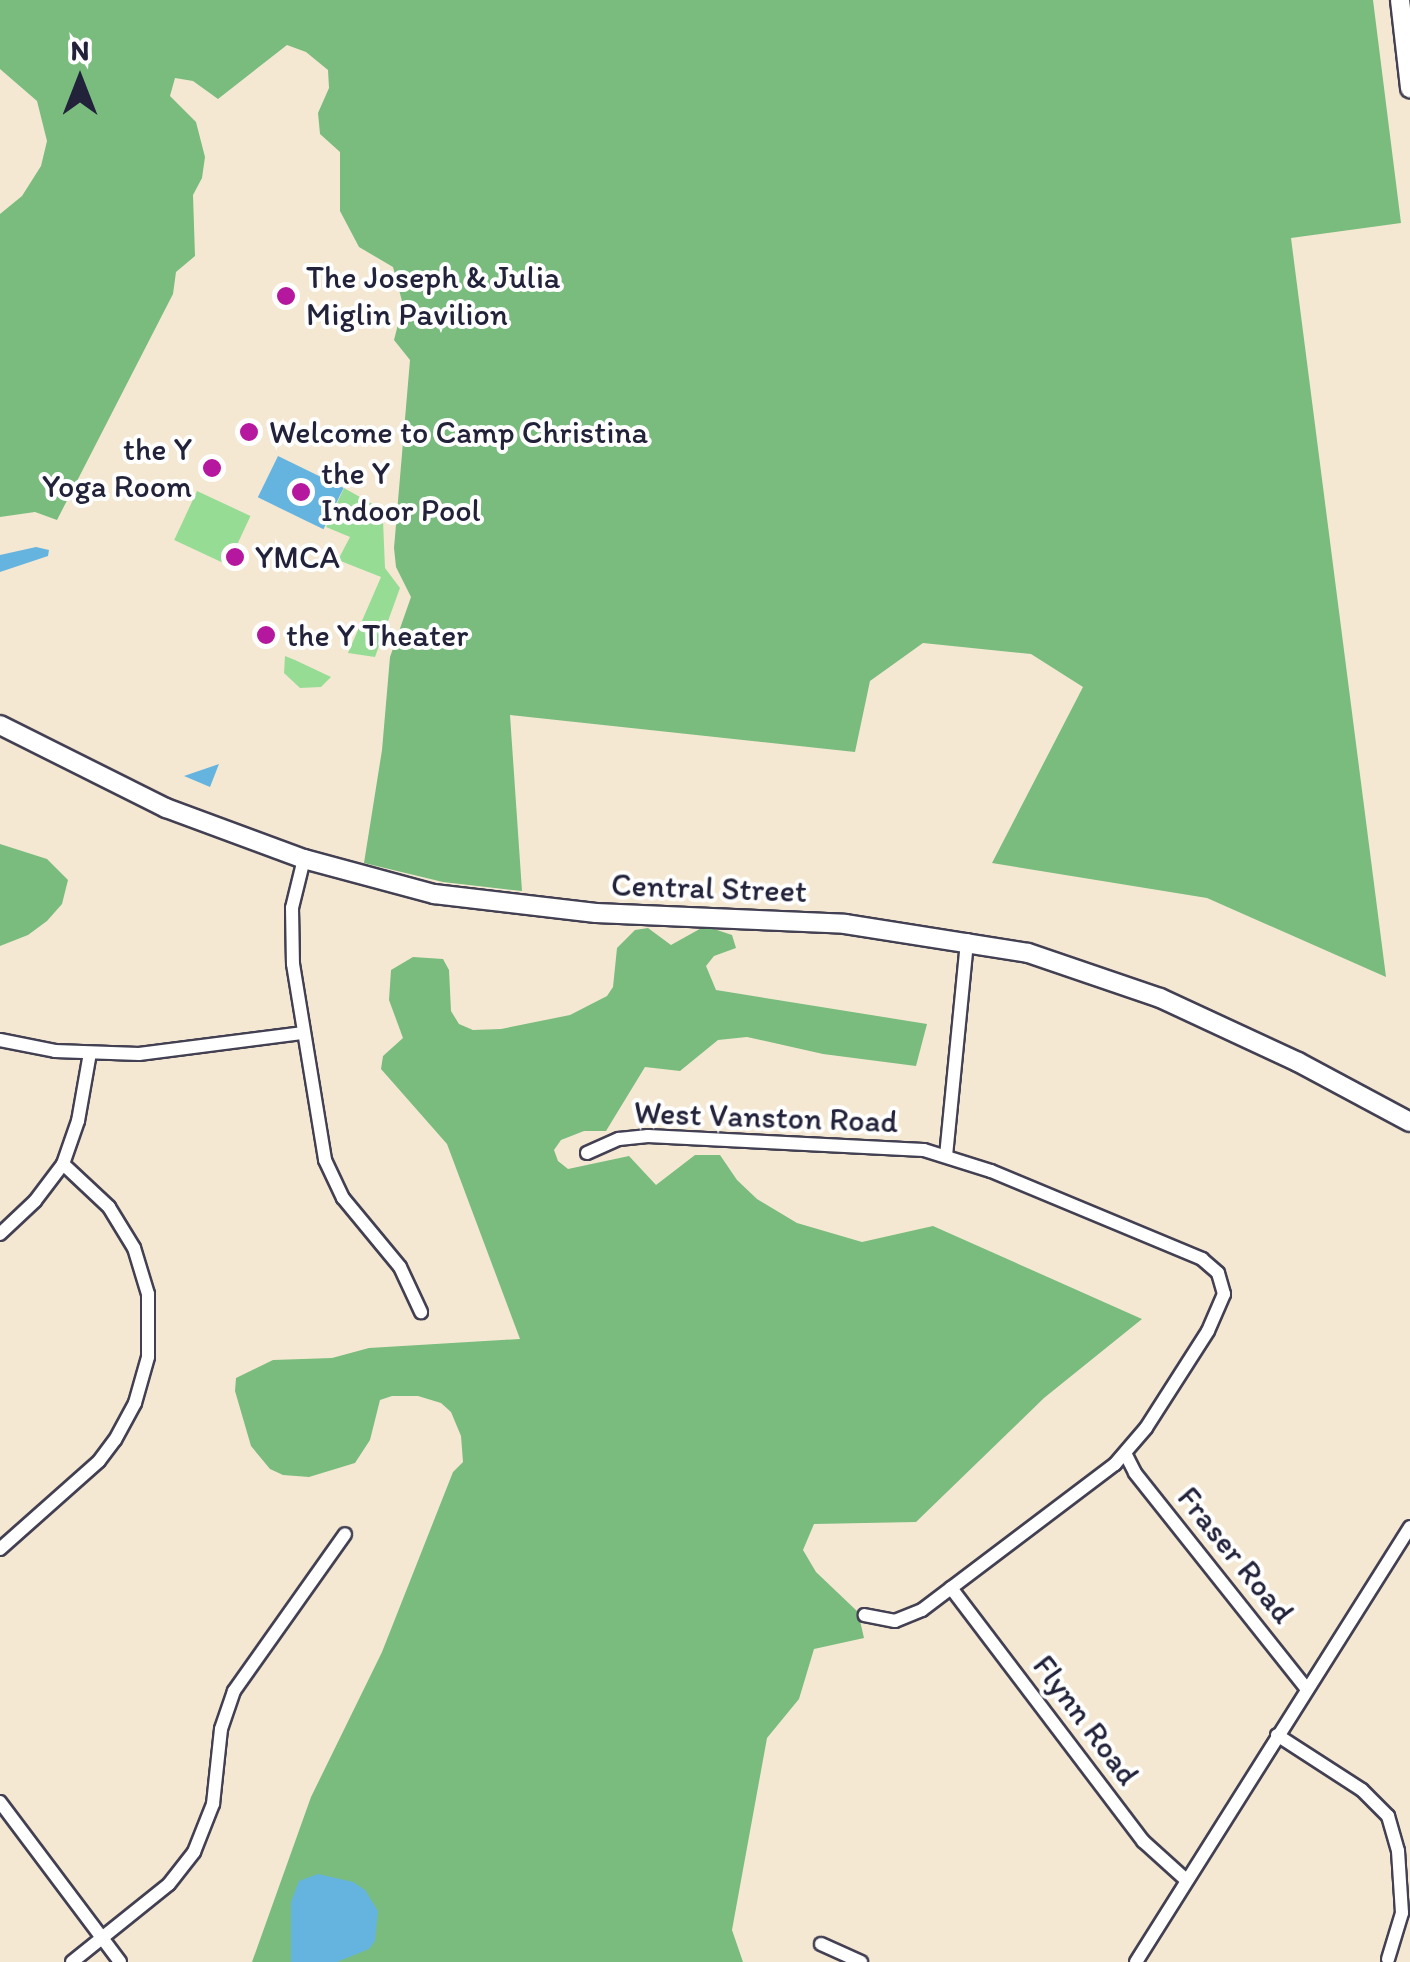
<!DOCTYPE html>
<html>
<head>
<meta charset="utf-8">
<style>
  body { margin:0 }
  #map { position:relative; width:1410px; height:1962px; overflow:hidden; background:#f5e8d3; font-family:Itim,sans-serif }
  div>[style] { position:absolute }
  .green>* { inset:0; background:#97dc94; transform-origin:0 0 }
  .forest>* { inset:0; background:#79bc7e }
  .water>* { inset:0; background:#65b4df; transform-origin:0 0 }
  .roads { filter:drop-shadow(2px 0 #424052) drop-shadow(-2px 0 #424052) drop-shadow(0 2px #424052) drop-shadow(0 -2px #424052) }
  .street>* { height:12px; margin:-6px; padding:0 6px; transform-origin:6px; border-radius:6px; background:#fff }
  .secondary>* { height:18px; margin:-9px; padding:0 9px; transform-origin:9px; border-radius:9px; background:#fff }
  .dots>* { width:28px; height:28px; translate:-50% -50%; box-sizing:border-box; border:5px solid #fff; border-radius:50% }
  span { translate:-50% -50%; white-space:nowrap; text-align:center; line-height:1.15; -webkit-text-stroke:8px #fff; paint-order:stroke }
  .poi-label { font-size:32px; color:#22223b }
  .left { translate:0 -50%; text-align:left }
  .right { translate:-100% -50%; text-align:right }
  .street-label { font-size:32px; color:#22223b }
  .north { position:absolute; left:30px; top:30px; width:100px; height:100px; -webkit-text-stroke:8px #fff; paint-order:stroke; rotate:0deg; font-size:28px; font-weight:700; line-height:40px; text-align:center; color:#22223b }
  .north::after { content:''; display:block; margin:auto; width:35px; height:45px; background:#22223b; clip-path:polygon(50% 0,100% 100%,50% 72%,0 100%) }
</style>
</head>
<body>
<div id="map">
  <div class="green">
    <div style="clip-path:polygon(344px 488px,376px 506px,383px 520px,385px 568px,400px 588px,375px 657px,348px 653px,381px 577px,338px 560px,350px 537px,326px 527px)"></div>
    <div style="left:197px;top:491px;width:59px;height:54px;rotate:25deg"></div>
    <div style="clip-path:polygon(285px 656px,295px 660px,331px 677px,321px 687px,300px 688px,284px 673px)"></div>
  </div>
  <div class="forest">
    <div style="clip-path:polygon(0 0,1373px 0,1401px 223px,1291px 238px,1386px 977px,1207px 898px,992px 863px,1083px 687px,1031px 654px,923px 643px,870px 681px,855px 752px,510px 715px,522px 891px,443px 882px,364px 863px,382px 750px,390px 657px,411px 597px,396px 567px,394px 548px,410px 360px,394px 340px,403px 305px,393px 267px,359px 247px,340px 211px,340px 152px,320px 134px,318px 113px,329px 88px,328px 70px,306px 52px,287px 45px,218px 99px,193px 81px,175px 78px,170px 96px,196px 122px,205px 157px,202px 178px,193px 195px,195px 256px,176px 272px,173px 294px,57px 520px,35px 512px,0 517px,0 214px,22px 196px,41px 166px,47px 141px,37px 101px,0 69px)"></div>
    <div style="clip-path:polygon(0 844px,47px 859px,68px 880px,62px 904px,47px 921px,28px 935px,0 946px)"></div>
    <div style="clip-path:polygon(705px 926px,732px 935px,736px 948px,714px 956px,706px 966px,716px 990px,927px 1024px,916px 1066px,823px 1054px,747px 1037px,718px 1040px,680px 1071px,645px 1067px,606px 1131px,584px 1131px,561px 1140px,554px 1150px,558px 1161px,568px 1169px,629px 1156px,656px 1185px,695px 1155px,720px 1155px,737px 1180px,757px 1199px,797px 1223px,862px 1242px,933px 1226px,1142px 1319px,1044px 1398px,916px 1522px,814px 1524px,803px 1550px,816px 1572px,858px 1612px,864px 1638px,814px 1649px,799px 1699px,767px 1738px,732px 1930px,743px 1962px,252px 1962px,311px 1797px,382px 1652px,453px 1472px,463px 1462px,461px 1436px,451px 1412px,441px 1403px,418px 1396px,392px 1396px,380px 1400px,370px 1440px,355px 1463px,309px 1477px,283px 1475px,270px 1469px,251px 1446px,235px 1391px,236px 1378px,273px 1360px,332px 1358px,369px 1348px,520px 1339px,447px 1144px,381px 1069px,383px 1056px,403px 1038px,389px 1000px,391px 970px,413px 957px,443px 959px,449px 970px,451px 1011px,459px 1024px,473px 1030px,501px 1029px,570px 1015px,607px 996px,613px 987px,617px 948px,635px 930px,648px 928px,671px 945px)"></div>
  </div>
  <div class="water">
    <div style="left:278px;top:456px;width:73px;height:46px;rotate:26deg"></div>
    <div style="clip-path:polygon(36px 547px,49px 550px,48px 556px,0 572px,0 555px)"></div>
    <div style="clip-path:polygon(219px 764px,210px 787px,184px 776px)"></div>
    <div style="clip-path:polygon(318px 1874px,353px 1882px,365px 1890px,378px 1911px,375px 1941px,369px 1949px,337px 1962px,291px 1962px,291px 1902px,299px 1881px)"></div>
  </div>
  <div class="roads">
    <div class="street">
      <div style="left:304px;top:859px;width:50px;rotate:103.8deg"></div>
      <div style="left:292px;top:908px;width:56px;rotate:89deg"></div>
      <div style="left:293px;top:964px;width:199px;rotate:80.7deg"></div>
      <div style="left:325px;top:1160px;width:42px;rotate:64.7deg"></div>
      <div style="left:343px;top:1198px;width:89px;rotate:50.4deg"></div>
      <div style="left:400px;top:1267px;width:50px;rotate:65deg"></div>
      <div style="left:0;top:1040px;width:56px;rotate:11.3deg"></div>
      <div style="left:55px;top:1051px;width:84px;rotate:2deg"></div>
      <div style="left:139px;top:1054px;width:164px;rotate:-7.3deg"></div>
      <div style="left:587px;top:1153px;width:35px;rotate:-24deg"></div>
      <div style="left:619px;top:1139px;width:29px;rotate:-6deg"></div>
      <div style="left:648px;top:1136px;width:276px;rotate:2.9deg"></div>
      <div style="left:924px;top:1150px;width:70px;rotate:17.4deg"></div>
      <div style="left:991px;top:1171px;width:229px;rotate:22.6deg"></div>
      <div style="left:1202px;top:1259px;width:21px;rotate:41deg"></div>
      <div style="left:1218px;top:1273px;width:22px;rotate:74deg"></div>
      <div style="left:1224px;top:1294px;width:40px;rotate:113.4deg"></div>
      <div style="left:1208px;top:1331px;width:115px;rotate:122.6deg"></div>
      <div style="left:1146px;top:1428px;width:48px;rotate:130.7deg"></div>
      <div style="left:1115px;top:1464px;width:242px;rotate:142.9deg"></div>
      <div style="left:922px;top:1610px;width:29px;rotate:158deg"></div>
      <div style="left:895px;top:1621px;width:31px;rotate:-169deg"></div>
      <div style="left:946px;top:1156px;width:217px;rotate:-84.4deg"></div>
      <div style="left:0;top:1234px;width:48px;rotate:-43.3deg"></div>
      <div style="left:35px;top:1201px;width:46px;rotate:-52.9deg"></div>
      <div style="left:63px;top:1164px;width:46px;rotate:-70.8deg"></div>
      <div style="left:78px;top:1121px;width:69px;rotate:-80deg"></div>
      <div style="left:1125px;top:1453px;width:22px;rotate:63deg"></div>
      <div style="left:1135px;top:1473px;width:276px;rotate:51.5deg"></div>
      <div style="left:0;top:1549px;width:132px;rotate:-41.6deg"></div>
      <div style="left:99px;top:1461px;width:26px;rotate:-53deg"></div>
      <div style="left:115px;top:1440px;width:42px;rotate:-61.6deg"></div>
      <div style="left:135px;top:1403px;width:48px;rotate:-74.2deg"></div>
      <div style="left:148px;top:1357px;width:63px;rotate:-90deg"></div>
      <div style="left:148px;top:1294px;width:48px;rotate:-106.9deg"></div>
      <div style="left:134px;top:1248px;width:48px;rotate:-121.4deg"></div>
      <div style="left:109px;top:1207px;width:63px;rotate:-136.9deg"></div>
      <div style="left:951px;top:1588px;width:318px;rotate:52.8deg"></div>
      <div style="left:1143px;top:1841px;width:57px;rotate:42.1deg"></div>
      <div style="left:1277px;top:1735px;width:101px;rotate:32.9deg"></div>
      <div style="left:1362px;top:1790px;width:37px;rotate:45deg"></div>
      <div style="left:1388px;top:1816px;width:36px;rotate:74deg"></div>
      <div style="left:1398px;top:1851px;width:62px;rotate:86.3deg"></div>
      <div style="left:1402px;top:1913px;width:48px;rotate:106.9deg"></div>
      <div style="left:0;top:1802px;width:200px;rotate:53.1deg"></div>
      <div style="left:821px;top:1944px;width:44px;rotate:24.2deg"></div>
      <div style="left:72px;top:1962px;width:124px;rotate:-38.8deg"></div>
      <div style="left:169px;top:1884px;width:41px;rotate:-52deg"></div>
      <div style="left:194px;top:1852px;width:52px;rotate:-68.4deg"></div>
      <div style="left:213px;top:1804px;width:75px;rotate:-83.9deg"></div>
      <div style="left:221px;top:1729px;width:40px;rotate:-71.1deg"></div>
      <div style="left:234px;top:1691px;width:192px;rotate:-54.7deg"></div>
      <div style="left:1136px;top:1962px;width:514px;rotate:-57.79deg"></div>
    </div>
    <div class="secondary">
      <div style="left:1400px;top:0;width:89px;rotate:83.5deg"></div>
      <div style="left:0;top:725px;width:186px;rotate:26.6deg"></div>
      <div style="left:166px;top:808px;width:147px;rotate:20.3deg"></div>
      <div style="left:304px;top:859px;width:135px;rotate:15.1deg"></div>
      <div style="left:434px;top:894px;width:163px;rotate:6.7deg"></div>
      <div style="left:596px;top:913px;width:249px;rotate:2.5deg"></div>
      <div style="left:845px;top:924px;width:185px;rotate:9deg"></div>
      <div style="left:1028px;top:953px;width:139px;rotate:18.8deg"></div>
      <div style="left:1160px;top:998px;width:152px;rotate:24.9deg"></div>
      <div style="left:1298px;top:1062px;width:127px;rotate:28.2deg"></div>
    </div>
  </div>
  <div class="dots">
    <div style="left:286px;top:296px;background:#b5179e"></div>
    <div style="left:249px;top:432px;background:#b5179e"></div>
    <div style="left:212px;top:468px;background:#b5179e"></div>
    <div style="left:301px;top:492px;background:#b5179e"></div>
    <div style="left:235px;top:557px;background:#b5179e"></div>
    <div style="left:266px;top:635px;background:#b5179e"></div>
  </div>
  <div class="poi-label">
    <span class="left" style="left:306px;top:296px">The Joseph &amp; Julia<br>Miglin Pavilion</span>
    <span class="left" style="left:269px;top:432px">Welcome to Camp Christina</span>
    <span class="right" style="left:192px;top:468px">the Y<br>Yoga Room</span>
    <span class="left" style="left:321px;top:492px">the Y<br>Indoor Pool</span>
    <span class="left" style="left:255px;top:557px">YMCA</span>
    <span class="left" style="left:286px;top:635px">the Y Theater</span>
  </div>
  <div class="street-label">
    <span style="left:709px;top:888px;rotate:2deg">Central Street</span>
    <span style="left:766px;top:1117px;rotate:2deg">West Vanston Road</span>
    <span style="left:1236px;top:1555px;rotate:51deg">Fraser Road</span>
    <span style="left:1086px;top:1720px;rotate:53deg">Flynn Road</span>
  </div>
  <div class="north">N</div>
</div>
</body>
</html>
